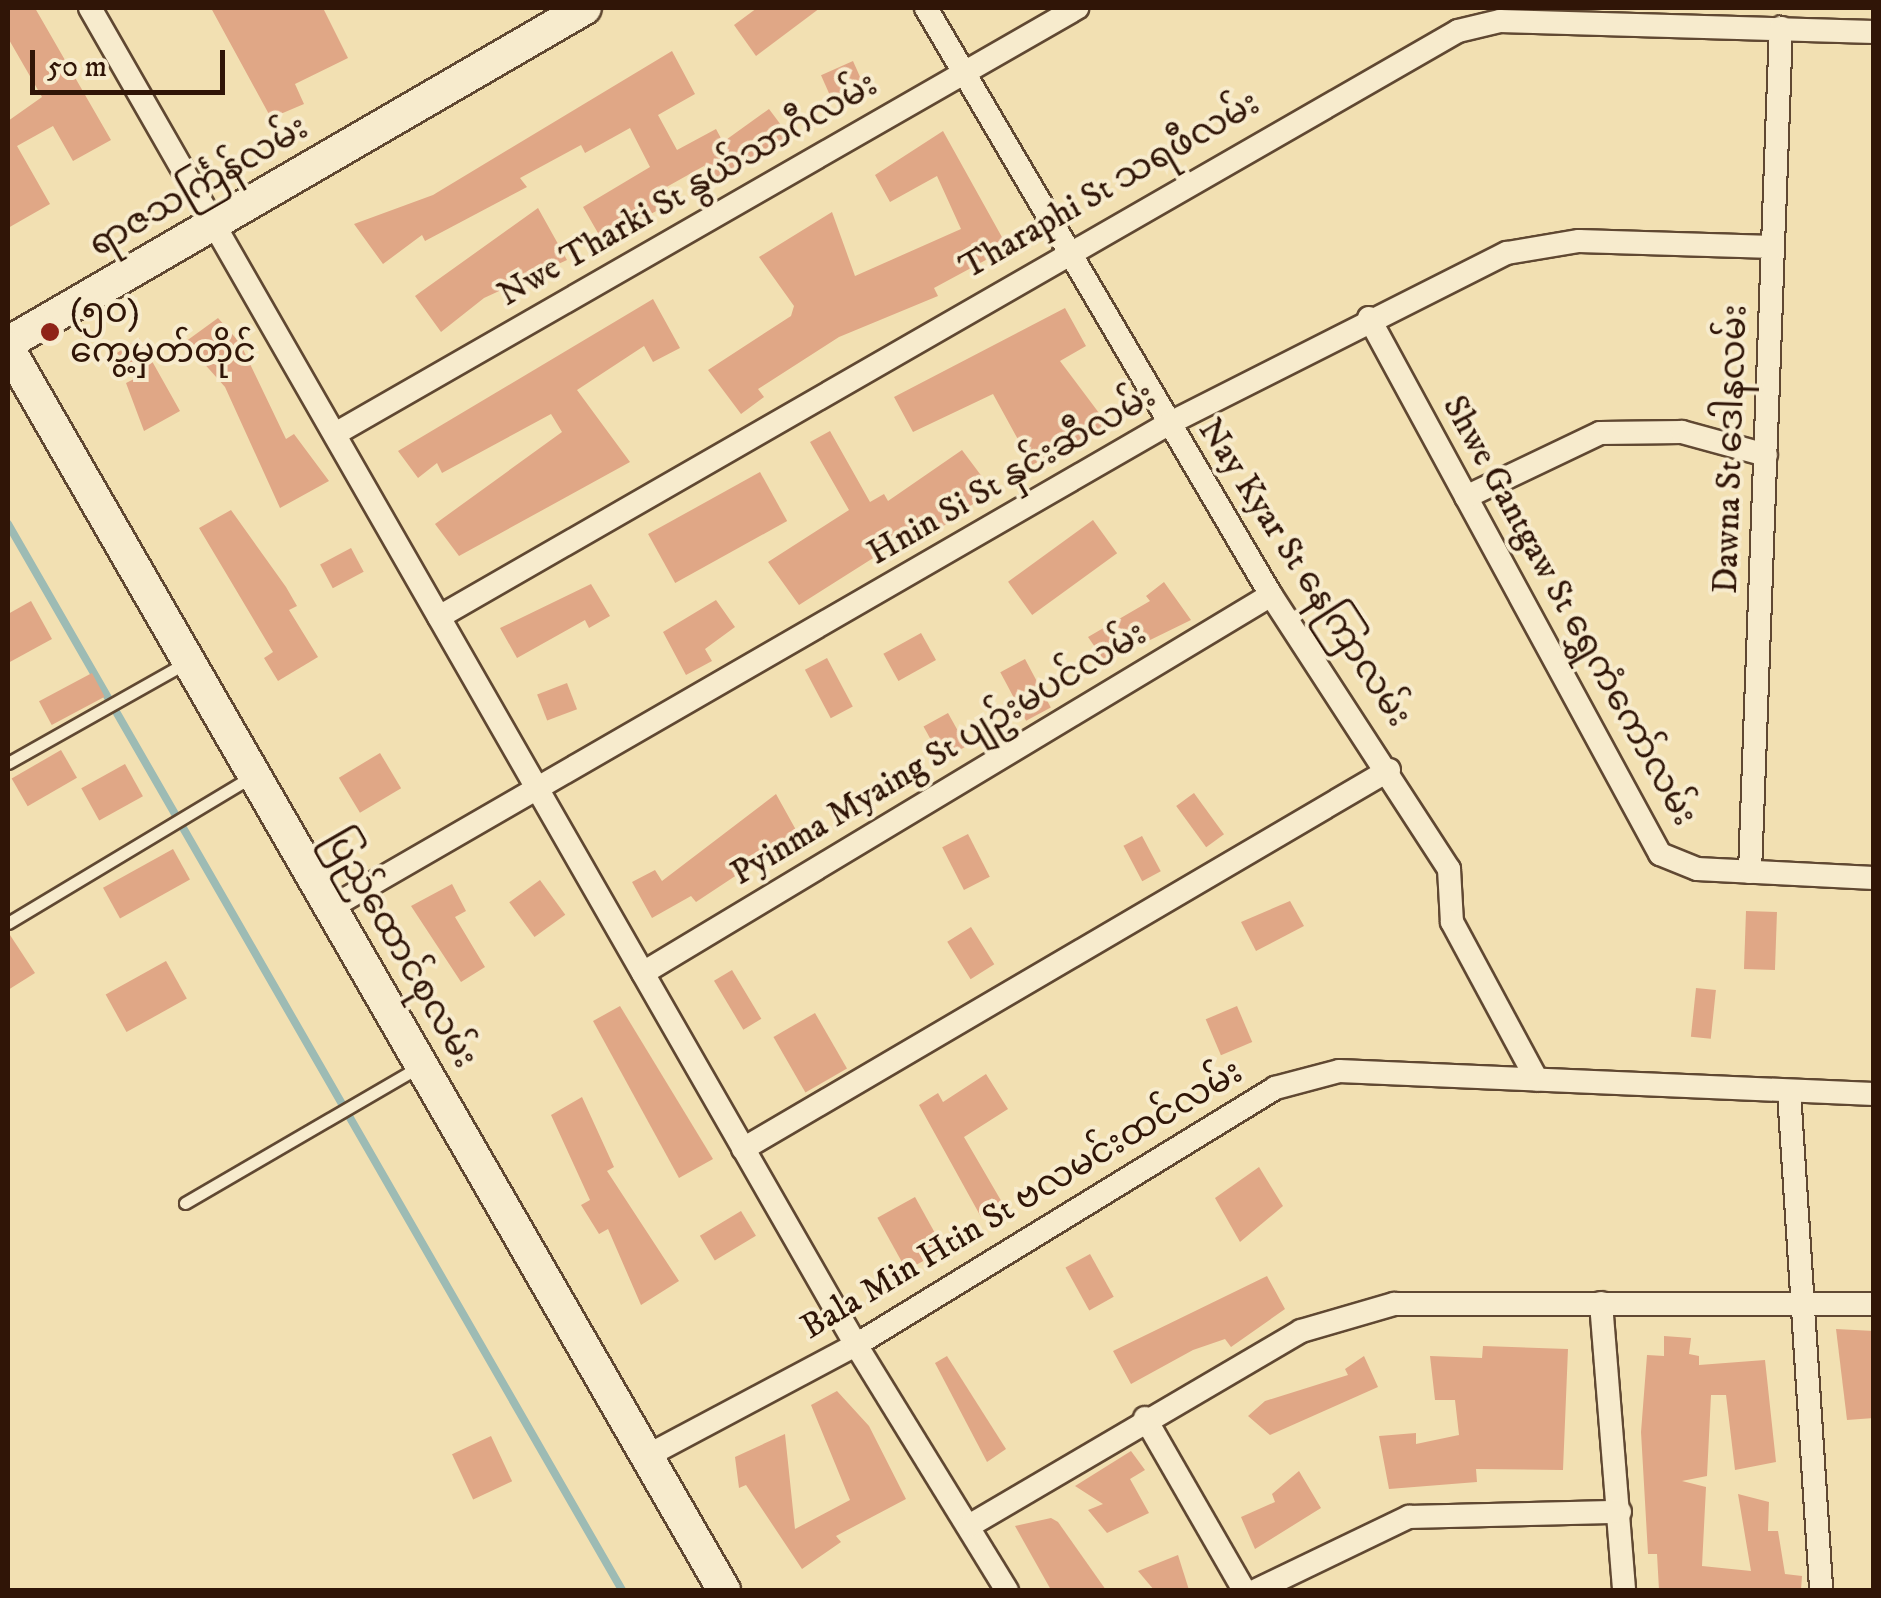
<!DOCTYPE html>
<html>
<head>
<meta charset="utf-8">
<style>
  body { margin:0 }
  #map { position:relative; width:1881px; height:1598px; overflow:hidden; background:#f2e0b2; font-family:"IM FELL DW Pica","Noto Sans Myanmar",serif }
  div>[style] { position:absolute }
  .stream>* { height:8px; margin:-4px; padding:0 4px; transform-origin:4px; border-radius:4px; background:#9dbbb4 }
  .building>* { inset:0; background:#e0a786; transform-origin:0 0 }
  .roads { filter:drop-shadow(2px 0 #604832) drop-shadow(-2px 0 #604832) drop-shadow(0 2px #604832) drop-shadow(0 -2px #604832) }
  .service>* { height:11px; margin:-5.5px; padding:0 5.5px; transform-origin:5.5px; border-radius:5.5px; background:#f7ebcd }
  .minor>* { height:22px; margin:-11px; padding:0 11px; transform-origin:11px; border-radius:11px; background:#f7ebcd }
  .secondary>* { height:32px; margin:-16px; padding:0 16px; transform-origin:16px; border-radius:16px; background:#f7ebcd }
  .dots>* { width:28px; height:28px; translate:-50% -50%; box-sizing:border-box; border:5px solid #f7ebcd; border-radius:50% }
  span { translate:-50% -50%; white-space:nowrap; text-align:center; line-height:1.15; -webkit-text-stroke:8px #f7ebcd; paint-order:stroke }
  .street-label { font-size:35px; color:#301507 }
  .poi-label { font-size:35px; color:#301507 }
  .left { translate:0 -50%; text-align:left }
  .frame { position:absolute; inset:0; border:10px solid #301507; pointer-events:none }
  .scale { position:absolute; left:30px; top:50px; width:195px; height:45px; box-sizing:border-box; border:5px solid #301507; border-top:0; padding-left:12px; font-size:30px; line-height:35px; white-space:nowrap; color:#301507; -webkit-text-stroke:8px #f7ebcd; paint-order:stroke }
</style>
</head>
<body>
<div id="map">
  <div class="stream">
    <div style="left:8px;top:524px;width:1230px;rotate:60.06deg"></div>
  </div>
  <div class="building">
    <div style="clip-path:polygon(8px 8px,35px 8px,111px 140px,73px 161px,53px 126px,17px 146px,50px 204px,8px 228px,8px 121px,42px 97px,8px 38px)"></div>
    <div style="clip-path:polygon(211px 8px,323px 8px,348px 58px,295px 84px,304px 104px,271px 118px)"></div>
    <div style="clip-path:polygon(757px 8px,820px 8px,756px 56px,734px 25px)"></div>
    <div style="clip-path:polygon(672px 51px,695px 94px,658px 115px,677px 150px,716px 129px,723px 142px,769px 109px,790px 137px,712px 181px,704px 166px,654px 194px,662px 208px,602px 240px,583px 207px,650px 167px,630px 128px,585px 153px,581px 145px,520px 178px,527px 187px,425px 241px,422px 235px,383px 264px,354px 224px,433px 195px)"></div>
    <div style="left:853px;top:61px;width:27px;height:35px;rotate:66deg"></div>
    <div style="clip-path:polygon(943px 131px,1008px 248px,934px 288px,938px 296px,839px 337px,758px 389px,764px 397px,741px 414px,708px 370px,791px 316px,794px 306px,759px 257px,832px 212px,855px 276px,961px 229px,937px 176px,890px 202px,875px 175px)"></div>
    <div style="clip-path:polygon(538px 208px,567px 260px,484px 298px,441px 332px,415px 296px)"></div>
    <div style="clip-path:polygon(653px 299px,680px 348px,653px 362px,644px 346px,577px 390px,630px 462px,459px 556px,435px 524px,562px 432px,551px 414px,442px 473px,437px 463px,418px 478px,398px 451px)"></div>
    <div style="clip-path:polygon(1065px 308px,1086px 346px,1060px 361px,1108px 425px,1032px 465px,993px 394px,913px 432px,894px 397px)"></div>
    <div style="clip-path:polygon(218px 318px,240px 343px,286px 439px,294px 434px,329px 481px,280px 508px,225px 387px,185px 342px)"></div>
    <div style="clip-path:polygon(139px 338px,180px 411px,144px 431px,126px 383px,136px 378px,117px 353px)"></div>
    <div style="clip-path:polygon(830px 431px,870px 502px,884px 494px,888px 501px,962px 450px,992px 490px,926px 539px,919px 529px,799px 605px,768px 562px,849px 510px,810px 442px)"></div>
    <div style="left:760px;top:472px;width:56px;height:128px;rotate:61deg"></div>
    <div style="clip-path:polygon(231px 510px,286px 587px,297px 606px,289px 610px,318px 657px,278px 681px,264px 658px,273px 652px,199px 528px)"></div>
    <div style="left:1093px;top:520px;width:41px;height:105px;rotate:54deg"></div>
    <div style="left:351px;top:548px;width:27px;height:35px;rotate:62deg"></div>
    <div style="clip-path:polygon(1164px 582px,1191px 620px,1144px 643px,1141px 637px,1106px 663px,1088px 637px,1150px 601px,1146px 596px)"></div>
    <div style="clip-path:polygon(591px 584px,610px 616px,589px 628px,585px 620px,517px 658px,500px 628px)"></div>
    <div style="clip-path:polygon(716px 600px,735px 627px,705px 649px,712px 661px,686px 675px,663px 632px)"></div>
    <div style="clip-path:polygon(31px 601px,52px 639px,8px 663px,8px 614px)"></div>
    <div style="left:921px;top:633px;width:31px;height:43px;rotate:61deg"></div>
    <div style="left:827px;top:658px;width:55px;height:25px;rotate:62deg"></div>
    <div style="left:1025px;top:659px;width:55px;height:28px;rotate:62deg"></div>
    <div style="left:92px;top:673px;width:27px;height:60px;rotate:62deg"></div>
    <div style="left:567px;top:683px;width:28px;height:32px;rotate:69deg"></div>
    <div style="left:948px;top:713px;width:38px;height:28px;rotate:61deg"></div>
    <div style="left:61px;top:750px;width:32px;height:57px;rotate:60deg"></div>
    <div style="left:380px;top:753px;width:41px;height:48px;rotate:59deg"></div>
    <div style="left:125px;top:764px;width:37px;height:50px;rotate:61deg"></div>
    <div style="left:1194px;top:793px;width:51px;height:22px;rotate:54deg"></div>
    <div style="clip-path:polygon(776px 794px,806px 848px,783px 861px,776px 849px,696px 902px,691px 896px,652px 918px,632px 882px,655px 870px,662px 881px)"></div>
    <div style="left:968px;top:834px;width:48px;height:29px;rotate:63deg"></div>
    <div style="left:1142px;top:836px;width:40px;height:21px;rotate:62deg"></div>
    <div style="left:173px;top:849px;width:35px;height:80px;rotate:61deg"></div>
    <div style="left:540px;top:880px;width:43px;height:38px;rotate:54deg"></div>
    <div style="clip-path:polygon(452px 884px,466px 911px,455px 917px,485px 967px,461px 982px,411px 906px)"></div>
    <div style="clip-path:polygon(1290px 901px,1304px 926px,1256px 951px,1241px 922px)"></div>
    <div style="left:1746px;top:911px;width:31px;height:58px;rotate:2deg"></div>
    <div style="left:971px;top:927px;width:44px;height:28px;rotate:58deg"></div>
    <div style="clip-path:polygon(8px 932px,35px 973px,8px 990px)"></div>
    <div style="left:166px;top:961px;width:43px;height:69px;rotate:61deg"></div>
    <div style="left:732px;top:970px;width:57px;height:21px;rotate:59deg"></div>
    <div style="left:1696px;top:988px;width:20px;height:49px;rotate:6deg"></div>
    <div style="clip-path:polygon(620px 1006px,713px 1159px,679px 1178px,593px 1021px)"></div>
    <div style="left:1237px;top:1006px;width:39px;height:34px;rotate:67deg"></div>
    <div style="left:815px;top:1013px;width:64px;height:48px;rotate:60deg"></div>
    <div style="clip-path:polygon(986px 1074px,1008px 1109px,964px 1137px,1003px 1204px,981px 1217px,919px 1105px,938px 1093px,943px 1102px)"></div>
    <div style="clip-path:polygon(582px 1097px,614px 1167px,607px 1171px,679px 1281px,641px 1305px,608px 1229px,599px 1234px,581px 1205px,590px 1200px,551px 1115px)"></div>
    <div style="clip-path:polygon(1259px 1167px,1283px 1206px,1240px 1242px,1215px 1198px)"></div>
    <div style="left:915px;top:1197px;width:60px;height:43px;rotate:61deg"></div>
    <div style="left:741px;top:1211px;width:29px;height:48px;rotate:59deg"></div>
    <div style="left:1090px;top:1254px;width:49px;height:28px;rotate:61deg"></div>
    <div style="clip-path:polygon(1267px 1276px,1285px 1309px,1231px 1347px,1225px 1339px,1193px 1350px,1131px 1384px,1113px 1351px)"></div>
    <div style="clip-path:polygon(1836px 1329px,1874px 1331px,1874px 1418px,1847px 1420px)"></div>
    <div style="clip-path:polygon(1664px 1336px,1691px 1338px,1689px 1354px,1699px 1356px,1699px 1365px,1765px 1360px,1776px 1462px,1735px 1470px,1726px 1395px,1711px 1395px,1707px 1476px,1682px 1481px,1706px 1487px,1702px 1566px,1751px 1571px,1738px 1494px,1769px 1502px,1768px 1531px,1778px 1531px,1785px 1574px,1802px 1576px,1801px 1590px,1659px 1590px,1657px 1554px,1648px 1554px,1641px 1432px,1647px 1355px,1664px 1356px)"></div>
    <div style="clip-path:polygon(1483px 1346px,1568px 1349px,1563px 1470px,1476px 1469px,1477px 1482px,1389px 1489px,1379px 1436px,1416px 1433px,1416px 1444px,1459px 1435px,1455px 1400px,1435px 1400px,1430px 1356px,1482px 1358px)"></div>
    <div style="clip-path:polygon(947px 1356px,1006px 1449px,987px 1462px,935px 1363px)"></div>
    <div style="clip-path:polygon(1364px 1356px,1378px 1387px,1270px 1435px,1248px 1416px,1265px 1401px,1348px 1375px,1345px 1369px)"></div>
    <div style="clip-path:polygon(837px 1391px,869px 1426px,906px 1499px,836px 1536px,841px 1542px,802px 1569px,746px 1485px,739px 1488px,735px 1457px,785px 1434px,795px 1529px,850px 1500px,811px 1405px)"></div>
    <div style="left:491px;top:1436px;width:50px;height:43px;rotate:65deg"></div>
    <div style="clip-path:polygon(1131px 1451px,1145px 1470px,1130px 1479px,1149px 1513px,1107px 1533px,1088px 1510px,1103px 1504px,1075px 1486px)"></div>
    <div style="clip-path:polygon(1299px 1471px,1321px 1508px,1255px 1549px,1241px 1517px,1275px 1502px,1272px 1494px)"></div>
    <div style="clip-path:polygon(1051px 1518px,1058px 1522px,1106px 1590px,1051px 1590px,1015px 1526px)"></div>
    <div style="clip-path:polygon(1178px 1555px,1189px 1590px,1154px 1590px,1138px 1571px)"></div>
  </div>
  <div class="roads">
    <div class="service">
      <div style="left:8px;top:763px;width:206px;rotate:-29.4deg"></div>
      <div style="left:8px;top:923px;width:286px;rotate:-31deg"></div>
      <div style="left:185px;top:1203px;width:271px;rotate:-30.2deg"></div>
    </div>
    <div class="minor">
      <div style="left:90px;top:8px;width:1541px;rotate:60.19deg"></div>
      <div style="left:856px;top:1345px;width:288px;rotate:58.4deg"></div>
      <div style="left:926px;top:8px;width:681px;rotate:59.56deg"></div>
      <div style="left:1271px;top:595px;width:327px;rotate:57deg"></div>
      <div style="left:1449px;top:869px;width:53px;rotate:86.8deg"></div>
      <div style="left:1452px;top:922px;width:179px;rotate:61.7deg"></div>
      <div style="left:1369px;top:318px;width:610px;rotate:61.5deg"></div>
      <div style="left:1660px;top:854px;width:40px;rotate:22deg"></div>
      <div style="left:1697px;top:869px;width:177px;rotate:2.9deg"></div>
      <div style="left:335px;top:434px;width:856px;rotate:-29.86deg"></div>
      <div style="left:1466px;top:497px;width:148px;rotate:-25.5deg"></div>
      <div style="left:1600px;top:433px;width:82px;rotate:-0.7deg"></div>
      <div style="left:1682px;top:432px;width:87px;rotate:15.3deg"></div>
      <div style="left:439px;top:617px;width:1175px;rotate:-29.9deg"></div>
      <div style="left:1458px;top:31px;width:43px;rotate:-13.4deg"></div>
      <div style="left:1500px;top:21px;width:374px;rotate:1.7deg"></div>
      <div style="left:1750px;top:872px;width:845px;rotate:-87.9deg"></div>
      <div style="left:330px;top:908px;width:968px;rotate:-30.01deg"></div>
      <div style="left:1168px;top:424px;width:380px;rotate:-26.8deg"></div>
      <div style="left:1507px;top:253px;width:73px;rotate:-9.5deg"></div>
      <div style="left:1579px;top:241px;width:194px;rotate:1.8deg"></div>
      <div style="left:643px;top:973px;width:733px;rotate:-31.04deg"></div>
      <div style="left:1789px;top:1092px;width:499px;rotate:86.3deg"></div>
      <div style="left:743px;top:1149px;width:749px;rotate:-30.4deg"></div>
      <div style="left:1601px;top:1303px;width:288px;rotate:85.4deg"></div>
      <div style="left:1145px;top:1418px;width:198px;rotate:60.1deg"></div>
      <div style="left:645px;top:1457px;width:239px;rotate:-28deg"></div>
      <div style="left:856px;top:1345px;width:492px;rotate:-31.5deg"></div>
      <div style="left:1275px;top:1088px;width:66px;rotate:-14.9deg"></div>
      <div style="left:1339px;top:1071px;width:535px;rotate:2.46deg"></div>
      <div style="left:969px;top:1526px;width:385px;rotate:-30.4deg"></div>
      <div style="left:1301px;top:1331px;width:97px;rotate:-16.2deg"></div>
      <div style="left:1394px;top:1304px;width:480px"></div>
      <div style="left:1257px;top:1590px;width:169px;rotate:-25.7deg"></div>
      <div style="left:1409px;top:1517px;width:211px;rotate:-1.4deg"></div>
    </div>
    <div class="secondary">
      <div style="left:8px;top:343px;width:667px;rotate:-30.14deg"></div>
      <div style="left:8px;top:348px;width:1434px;rotate:60.04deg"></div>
    </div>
  </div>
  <div class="dots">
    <div style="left:50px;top:332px;background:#8f2418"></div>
  </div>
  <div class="street-label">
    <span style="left:1110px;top:186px;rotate:-30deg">Tharaphi St သရဖီလမ်း</span>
    <span style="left:199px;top:187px;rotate:-30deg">ရာဇသင်္ကြန်လမ်း</span>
    <span style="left:688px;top:190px;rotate:-30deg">Nwe Tharki St နွယ်သာဂီလမ်း</span>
    <span style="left:1731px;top:449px;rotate:-88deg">Dawna St ဒေါနလမ်း</span>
    <span style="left:1012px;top:475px;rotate:-30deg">Hnin Si St နှင်းဆီလမ်း</span>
    <span style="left:1304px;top:573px;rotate:57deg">Nay Kyar St နေကြာလမ်း</span>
    <span style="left:1569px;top:611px;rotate:61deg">Shwe Gantgaw St ရွှေကံကော်လမ်း</span>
    <span style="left:939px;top:754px;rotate:-31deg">Pyinma Myaing St ပျဥ်းမပင်လမ်း</span>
    <span style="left:400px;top:949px;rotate:60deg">ပြည်ထောင်စုလမ်း</span>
    <span style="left:1022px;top:1200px;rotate:-31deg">Bala Min Htin St ဗလမင်းထင်လမ်း</span>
  </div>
  <div class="poi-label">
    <span class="left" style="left:70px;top:332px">(၅၀)<br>ကွေ့မှတ်တိုင်</span>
  </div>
  <div class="frame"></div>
  <div class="scale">50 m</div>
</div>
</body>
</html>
